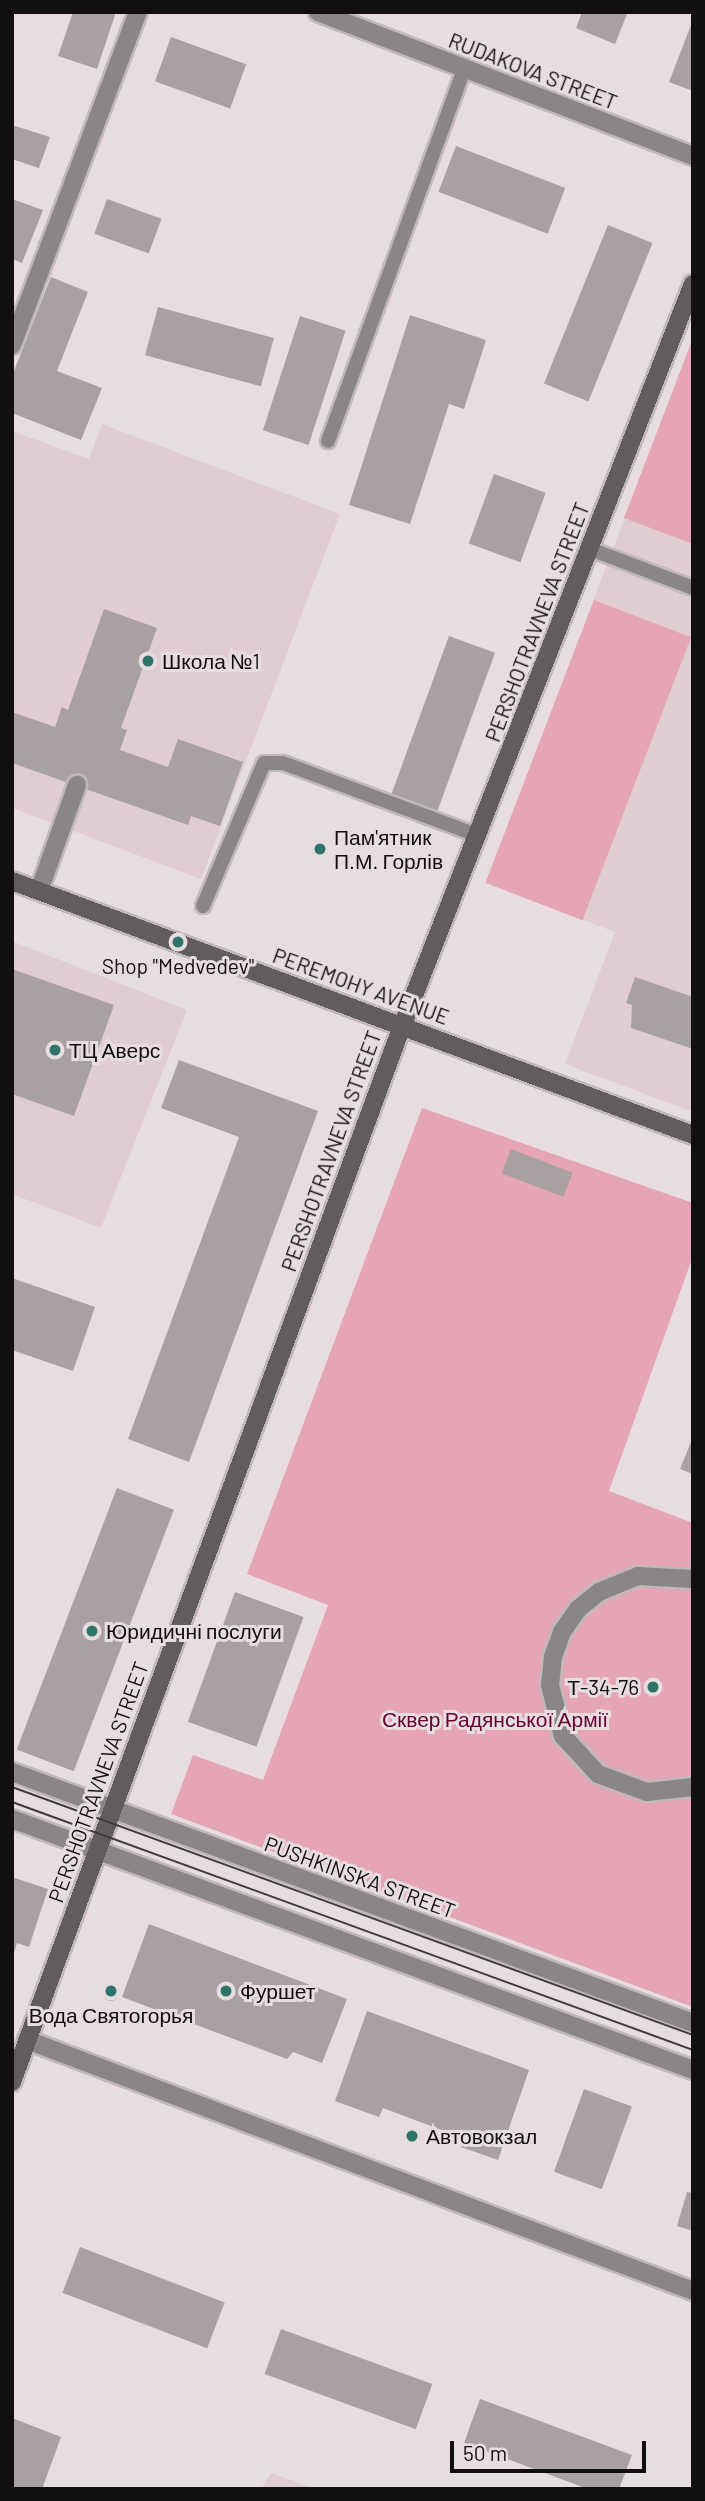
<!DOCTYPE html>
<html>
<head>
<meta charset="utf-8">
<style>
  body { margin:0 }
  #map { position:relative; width:705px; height:2501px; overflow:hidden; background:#e7dde0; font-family:Barlow,sans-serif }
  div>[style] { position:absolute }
  .built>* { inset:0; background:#dfcdd1 }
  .green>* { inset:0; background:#e5a5b6; transform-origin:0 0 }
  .building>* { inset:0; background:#a9a0a2; transform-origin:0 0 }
  .round { border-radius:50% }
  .roads { filter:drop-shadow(2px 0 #c1b8bb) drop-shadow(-2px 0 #c1b8bb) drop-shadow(0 2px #c1b8bb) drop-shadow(0 -2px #c1b8bb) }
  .lane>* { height:14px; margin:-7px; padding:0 7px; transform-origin:7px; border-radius:7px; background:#8a8687 }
  .street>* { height:18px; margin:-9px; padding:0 9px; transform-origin:9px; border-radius:9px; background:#8a8687 }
  .secondary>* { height:18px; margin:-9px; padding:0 9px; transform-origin:9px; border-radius:9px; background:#615c5d }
  .tram>* { height:2px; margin:-1px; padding:0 1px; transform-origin:1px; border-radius:1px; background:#3f3b3c }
  .dots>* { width:19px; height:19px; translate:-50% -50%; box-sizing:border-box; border:4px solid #e7dde0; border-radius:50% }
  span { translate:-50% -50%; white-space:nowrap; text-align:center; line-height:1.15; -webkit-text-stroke:6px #e7dde0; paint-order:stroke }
  .street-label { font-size:21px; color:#120f10 }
  .poi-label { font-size:21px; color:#120f10 }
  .left { translate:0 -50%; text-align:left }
  .right { translate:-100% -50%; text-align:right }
  .park-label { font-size:21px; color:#670231 }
  .frame { position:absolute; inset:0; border:14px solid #120f10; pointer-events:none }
  .scale { position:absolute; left:450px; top:2441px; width:196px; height:32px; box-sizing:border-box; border:4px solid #120f10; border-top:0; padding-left:9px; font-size:21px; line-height:24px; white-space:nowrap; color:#120f10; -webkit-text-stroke:5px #e7dde0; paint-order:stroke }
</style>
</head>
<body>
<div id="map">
  <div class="built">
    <div style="clip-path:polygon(693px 338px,693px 1112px,565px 1064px,615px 932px,486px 883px)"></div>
    <div style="clip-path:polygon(102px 424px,340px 514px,201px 879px,12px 808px,12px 431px,89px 459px)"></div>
    <div style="clip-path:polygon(12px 941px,187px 1010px,101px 1228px,12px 1194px)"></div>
    <div style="clip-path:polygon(271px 2473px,316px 2489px,261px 2489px)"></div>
  </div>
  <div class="green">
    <div style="clip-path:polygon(693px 338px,693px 544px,624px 518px)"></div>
    <div style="left:594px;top:600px;width:104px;height:303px;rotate:21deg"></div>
    <div style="clip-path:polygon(422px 1108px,693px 1203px,693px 1256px,609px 1491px,693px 1523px,693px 2007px,171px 1814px,193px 1755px,263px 1780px,328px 1605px,247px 1574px)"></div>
  </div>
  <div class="building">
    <div style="clip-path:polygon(73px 12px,116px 12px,97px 69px,58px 56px)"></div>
    <div style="clip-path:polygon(582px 12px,628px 12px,615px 44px,576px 28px)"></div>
    <div style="clip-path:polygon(693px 20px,693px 91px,669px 82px)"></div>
    <div style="left:171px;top:37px;width:80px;height:47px;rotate:20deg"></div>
    <div style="clip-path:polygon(12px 125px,50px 137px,39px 168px,12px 159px)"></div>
    <div style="left:456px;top:146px;width:117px;height:49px;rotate:21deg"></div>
    <div style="clip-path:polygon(12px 199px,43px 210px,22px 263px,12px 259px)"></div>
    <div style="left:107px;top:199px;width:58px;height:37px;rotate:20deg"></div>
    <div style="left:608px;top:225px;width:48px;height:171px;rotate:22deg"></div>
    <div style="clip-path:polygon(51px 277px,88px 292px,57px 371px,102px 388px,81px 440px,12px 413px,12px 376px)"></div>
    <div style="left:158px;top:307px;width:120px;height:50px;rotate:15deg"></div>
    <div style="clip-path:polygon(410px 315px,486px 340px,464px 409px,449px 404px,410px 524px,349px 505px)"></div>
    <div style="left:300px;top:316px;width:48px;height:120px;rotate:18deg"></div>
    <div style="left:494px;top:474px;width:55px;height:74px;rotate:20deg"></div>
    <div style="clip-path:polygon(104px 609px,157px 628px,121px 728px,127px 730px,120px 750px,168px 767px,178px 739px,243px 762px,220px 826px,191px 816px,188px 825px,12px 763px,12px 712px,55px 727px,62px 707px,68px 710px)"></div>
    <div style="left:449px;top:636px;width:49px;height:170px;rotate:20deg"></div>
    <div style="clip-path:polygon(12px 969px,114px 1005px,74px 1116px,12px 1094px)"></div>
    <div style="clip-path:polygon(635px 977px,693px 997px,693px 1049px,631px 1028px,632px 1005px,626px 1003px)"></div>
    <div style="clip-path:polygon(179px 1060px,318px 1111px,189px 1462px,128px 1439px,239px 1137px,161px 1108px)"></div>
    <div style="left:511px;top:1149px;width:66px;height:26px;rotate:21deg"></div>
    <div style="clip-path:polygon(12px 1278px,95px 1307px,73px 1371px,12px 1350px)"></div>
    <div style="clip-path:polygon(693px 1437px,693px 1474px,680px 1469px)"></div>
    <div style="left:117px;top:1488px;width:61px;height:280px;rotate:21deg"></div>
    <div style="left:235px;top:1592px;width:73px;height:138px;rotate:20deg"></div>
    <div style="clip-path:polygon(12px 1877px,48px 1889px,29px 1947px,17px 1943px,13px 1956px)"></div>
    <div style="clip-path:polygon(149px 1924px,347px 1999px,322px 2063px,293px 2052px,287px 2059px,122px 1997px)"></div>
    <div class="round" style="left:102px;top:1983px;width:18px;height:18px"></div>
    <div style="clip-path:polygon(367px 2011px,529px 2070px,498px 2160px,461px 2147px,463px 2138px,383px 2108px,379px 2117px,335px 2101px)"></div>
    <div style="left:584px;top:2089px;width:51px;height:88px;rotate:20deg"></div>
    <div style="clip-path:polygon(687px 2192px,693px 2193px,693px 2231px,677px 2226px)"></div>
    <div style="left:80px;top:2247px;width:155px;height:49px;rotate:21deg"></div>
    <div style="left:281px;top:2329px;width:161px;height:48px;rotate:20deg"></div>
    <div style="clip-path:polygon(480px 2399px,632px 2455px,619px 2489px,588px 2489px,464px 2443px)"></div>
    <div style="clip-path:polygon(12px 2418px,61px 2437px,42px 2489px,12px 2489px)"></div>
  </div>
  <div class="roads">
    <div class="lane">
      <div style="left:328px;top:441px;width:396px;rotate:-69.9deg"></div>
      <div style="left:590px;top:549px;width:110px;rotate:20.7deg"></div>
      <div style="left:203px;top:906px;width:155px;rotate:-66.9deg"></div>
      <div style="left:264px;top:763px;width:19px"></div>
      <div style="left:283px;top:763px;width:209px;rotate:20.4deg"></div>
    </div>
    <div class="street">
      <div style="left:318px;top:12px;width:402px;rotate:21deg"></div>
      <div style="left:12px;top:345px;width:356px;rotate:-69.3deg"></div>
      <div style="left:39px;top:891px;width:113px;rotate:-70.3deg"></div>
      <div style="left:693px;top:1579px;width:55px;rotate:-176.9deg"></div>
      <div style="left:638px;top:1576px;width:42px;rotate:157.7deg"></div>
      <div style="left:599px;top:1592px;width:27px;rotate:141deg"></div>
      <div style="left:578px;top:1609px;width:28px;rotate:125deg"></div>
      <div style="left:562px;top:1632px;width:27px;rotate:110deg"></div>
      <div style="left:553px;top:1657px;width:28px;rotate:96deg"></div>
      <div style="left:550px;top:1685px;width:53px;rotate:75.7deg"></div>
      <div style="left:563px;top:1736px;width:52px;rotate:47.4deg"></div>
      <div style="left:598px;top:1774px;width:52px;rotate:20.2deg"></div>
      <div style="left:647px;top:1792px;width:46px;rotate:-6.2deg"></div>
      <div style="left:12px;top:1772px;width:726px;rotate:20.23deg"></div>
      <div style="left:12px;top:1819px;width:726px;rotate:20.23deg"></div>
      <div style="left:27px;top:2040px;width:712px;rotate:20.65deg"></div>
    </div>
    <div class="secondary">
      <div style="left:12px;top:881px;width:727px;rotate:20.45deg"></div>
      <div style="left:12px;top:2082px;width:1126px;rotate:-69.73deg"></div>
      <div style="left:402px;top:1026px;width:797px;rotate:-68.59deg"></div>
    </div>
  </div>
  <div class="tram">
    <div style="left:12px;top:1787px;width:725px;rotate:20.01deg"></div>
    <div style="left:12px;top:1802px;width:725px;rotate:20.01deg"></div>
  </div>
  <div class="dots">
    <div style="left:148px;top:661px;background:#2e7469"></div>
    <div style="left:320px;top:849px;background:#2e7469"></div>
    <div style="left:178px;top:942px;background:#2e7469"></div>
    <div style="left:55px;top:1050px;background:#2e7469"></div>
    <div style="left:92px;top:1631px;background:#2e7469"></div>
    <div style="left:653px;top:1687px;background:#2e7469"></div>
    <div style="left:111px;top:1991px;background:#2e7469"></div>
    <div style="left:226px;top:1991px;background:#2e7469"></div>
    <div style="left:412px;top:2136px;background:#2e7469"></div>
  </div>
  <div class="street-label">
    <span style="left:533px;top:71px;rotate:21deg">RUDAKOVA STREET</span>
    <span style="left:537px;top:622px;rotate:-69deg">PERSHOTRAVNEVA STREET</span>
    <span style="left:361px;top:986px;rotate:20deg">PEREMOHY AVENUE</span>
    <span style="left:331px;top:1151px;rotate:-70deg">PERSHOTRAVNEVA STREET</span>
    <span style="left:98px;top:1782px;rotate:-70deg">PERSHOTRAVNEVA STREET</span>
    <span style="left:360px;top:1877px;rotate:20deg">PUSHKINSKA STREET</span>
  </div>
  <div class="poi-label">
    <span class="left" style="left:162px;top:661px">Школа №1</span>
    <span class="left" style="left:334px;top:849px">Пам'ятник<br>П.М. Горлів</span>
    <span style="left:178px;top:966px">Shop "Medvedev"</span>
    <span class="left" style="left:69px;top:1050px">ТЦ Аверс</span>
    <span class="left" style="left:106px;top:1631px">Юридичні послуги</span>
    <span class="right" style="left:639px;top:1687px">Т-34-76</span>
    <span class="left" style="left:240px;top:1991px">Фуршет</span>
    <span style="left:111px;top:2015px">Вода Святогорья</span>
    <span class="left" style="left:426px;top:2136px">Автовокзал</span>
  </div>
  <div class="park-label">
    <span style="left:495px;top:1719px">Сквер Радянської Армії</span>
  </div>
  <div class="frame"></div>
  <div class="scale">50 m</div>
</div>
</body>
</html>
